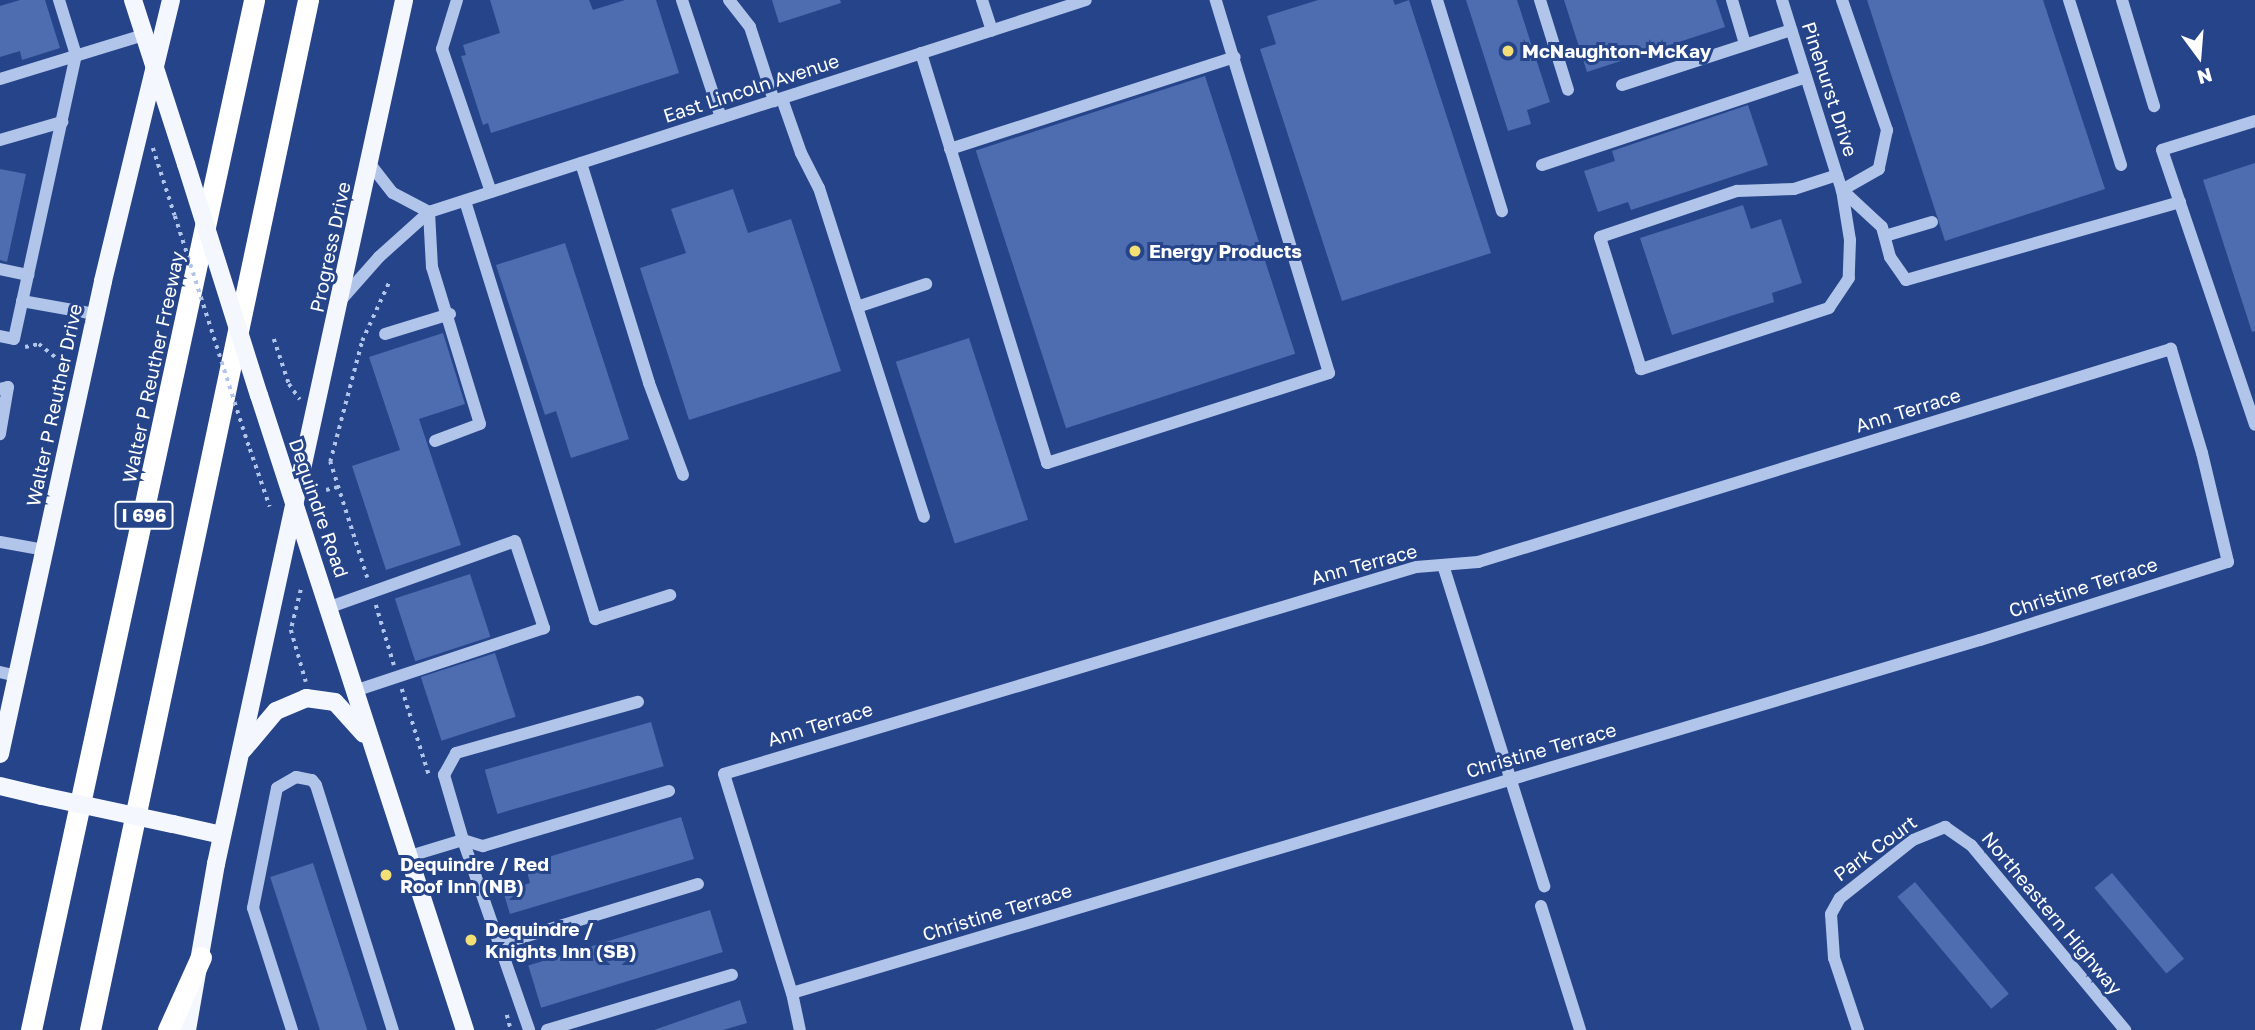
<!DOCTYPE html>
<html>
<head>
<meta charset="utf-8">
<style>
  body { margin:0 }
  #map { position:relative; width:2255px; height:1030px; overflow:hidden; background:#254489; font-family:"Golos Text",sans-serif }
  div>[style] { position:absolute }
  .building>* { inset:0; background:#4d6db0; transform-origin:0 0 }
  .path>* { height:3.5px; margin-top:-1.75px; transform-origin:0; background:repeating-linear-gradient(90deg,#b1c4e9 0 3.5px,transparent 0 8.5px) }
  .minor>* { height:12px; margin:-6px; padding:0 6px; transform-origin:6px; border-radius:6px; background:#b1c4e9 }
  .major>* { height:18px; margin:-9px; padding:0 9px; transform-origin:9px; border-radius:9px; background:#f4f7fe }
  .highway>* { height:21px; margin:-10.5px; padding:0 10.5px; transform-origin:10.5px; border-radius:10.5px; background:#fff }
  .path-bridge>* { height:3.5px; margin-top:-1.75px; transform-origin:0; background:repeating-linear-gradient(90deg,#b1c4e9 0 3.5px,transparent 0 8.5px) }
  .major-bridge>* { height:18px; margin:-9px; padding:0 9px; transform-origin:9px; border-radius:9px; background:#f4f7fe }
  .dots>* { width:19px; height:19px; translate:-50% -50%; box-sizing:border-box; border:4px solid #254489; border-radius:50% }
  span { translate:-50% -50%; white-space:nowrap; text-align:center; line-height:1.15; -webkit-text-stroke:6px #254489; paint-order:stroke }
  .shield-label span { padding:2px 5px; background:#254489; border:2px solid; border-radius:5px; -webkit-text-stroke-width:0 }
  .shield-label { font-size:18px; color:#fff; font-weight:700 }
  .poi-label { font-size:19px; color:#fff; font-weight:700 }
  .left { translate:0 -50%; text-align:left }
  .street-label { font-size:19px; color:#fff }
  .north { position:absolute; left:2164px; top:21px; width:70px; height:70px; -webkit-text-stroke:5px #254489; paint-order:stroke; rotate:164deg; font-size:19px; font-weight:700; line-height:28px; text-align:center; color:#fff }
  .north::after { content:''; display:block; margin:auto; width:24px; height:32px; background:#fff; clip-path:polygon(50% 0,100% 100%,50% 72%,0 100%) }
</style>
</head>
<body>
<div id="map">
  <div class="building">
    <div style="clip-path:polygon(20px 0,45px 0,60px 48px,22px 60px,20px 51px,0 57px,0 6px)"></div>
    <div style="clip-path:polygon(490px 0,589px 0,593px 10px,625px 0,656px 0,679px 73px,491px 133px,488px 123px,483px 125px,461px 56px,466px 55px,463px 45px,500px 33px)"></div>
    <div style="clip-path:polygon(772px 0,840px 0,841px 3px,779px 23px)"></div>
    <div style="clip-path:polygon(1318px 0,1393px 0,1395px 5px,1409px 0,1491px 253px,1342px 301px,1260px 49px,1276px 44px,1267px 16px)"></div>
    <div style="clip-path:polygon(1466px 0,1517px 0,1550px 102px,1527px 110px,1531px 124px,1508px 131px)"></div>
    <div style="clip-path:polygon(1564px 0,1716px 0,1725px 27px,1587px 72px)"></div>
    <div style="clip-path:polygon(1867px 0,2043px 0,2105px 189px,1945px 241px)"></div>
    <div style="left:1205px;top:76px;width:292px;height:241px;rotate:72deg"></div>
    <div style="clip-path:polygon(1748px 105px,1768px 165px,1631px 210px,1628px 202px,1598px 212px,1584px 171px,1615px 161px,1612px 151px)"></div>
    <div style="clip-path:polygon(2255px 163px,2255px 331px,2252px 332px,2203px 180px)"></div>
    <div style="clip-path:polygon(0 169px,26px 174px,7px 262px,0 260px)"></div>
    <div style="clip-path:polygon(733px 189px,748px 233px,791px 219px,841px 371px,689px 420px,640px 268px,686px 253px,671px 209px)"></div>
    <div style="clip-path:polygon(1743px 205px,1751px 229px,1781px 219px,1802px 283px,1772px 293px,1774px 302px,1672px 335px,1640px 238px)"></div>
    <div style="clip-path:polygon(565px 243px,629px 439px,571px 458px,556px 411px,545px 415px,496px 265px)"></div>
    <div style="clip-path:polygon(443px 333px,465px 404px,419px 419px,461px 545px,386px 570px,352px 466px,400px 450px,369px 357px)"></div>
    <div style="left:969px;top:338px;width:191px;height:77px;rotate:72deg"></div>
    <div style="left:470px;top:574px;width:66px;height:79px;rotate:72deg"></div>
    <div style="left:495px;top:653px;width:67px;height:78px;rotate:72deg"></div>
    <div style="left:651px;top:722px;width:46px;height:173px;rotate:74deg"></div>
    <div style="clip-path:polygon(681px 817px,694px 859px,510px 914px,503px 891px,530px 883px,525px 864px)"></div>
    <div style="left:313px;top:863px;width:176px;height:45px;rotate:72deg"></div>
    <div style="left:2112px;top:873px;width:112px;height:23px;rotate:50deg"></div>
    <div style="left:1915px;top:882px;width:146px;height:23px;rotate:50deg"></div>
    <div style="left:710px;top:910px;width:44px;height:190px;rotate:73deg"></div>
    <div style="clip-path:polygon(740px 1000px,747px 1023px,723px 1030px,654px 1030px)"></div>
  </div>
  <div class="path">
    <div style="left:153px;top:148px;width:71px;rotate:72.1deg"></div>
    <div style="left:274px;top:339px;width:47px;rotate:71.6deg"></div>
    <div style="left:289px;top:384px;width:19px;rotate:55deg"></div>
    <div style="left:25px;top:347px;width:14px;rotate:-12deg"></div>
    <div style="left:39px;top:344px;width:28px;rotate:39deg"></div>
    <div style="left:250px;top:449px;width:61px;rotate:71deg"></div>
    <div style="left:326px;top:490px;width:12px;rotate:-14deg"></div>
    <div style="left:367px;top:578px;width:122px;rotate:-107.7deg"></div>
    <div style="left:330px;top:462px;width:125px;rotate:-75.2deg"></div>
    <div style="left:362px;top:341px;width:67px;rotate:-65.3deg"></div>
    <div style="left:301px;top:590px;width:41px;rotate:104deg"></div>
    <div style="left:291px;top:630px;width:54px;rotate:73.9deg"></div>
    <div style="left:376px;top:605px;width:63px;rotate:73.3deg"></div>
    <div style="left:402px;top:689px;width:90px;rotate:72.6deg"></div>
    <div style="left:507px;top:1015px;width:16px;rotate:75deg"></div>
  </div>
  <div class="minor">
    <div style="left:457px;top:0;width:51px;rotate:107deg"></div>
    <div style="left:442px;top:49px;width:151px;rotate:71.1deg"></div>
    <div style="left:682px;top:0;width:124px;rotate:71.7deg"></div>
    <div style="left:729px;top:0;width:34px;rotate:52deg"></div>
    <div style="left:750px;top:27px;width:78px;rotate:72deg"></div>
    <div style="left:982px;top:0;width:32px;rotate:72deg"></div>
    <div style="left:1437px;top:0;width:221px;rotate:72.9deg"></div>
    <div style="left:1540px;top:0;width:94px;rotate:72.7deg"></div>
    <div style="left:1732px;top:0;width:46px;rotate:73.5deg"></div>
    <div style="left:1782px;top:0;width:183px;rotate:72.6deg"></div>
    <div style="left:1837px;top:175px;width:16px;rotate:72deg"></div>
    <div style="left:1842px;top:190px;width:51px;rotate:80.9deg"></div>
    <div style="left:1850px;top:240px;width:38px;rotate:92deg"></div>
    <div style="left:1849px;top:278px;width:36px;rotate:124deg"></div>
    <div style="left:1829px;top:308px;width:198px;rotate:162deg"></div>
    <div style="left:1641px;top:369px;width:138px;rotate:-107.3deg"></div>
    <div style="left:1600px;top:237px;width:145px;rotate:-18.6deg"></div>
    <div style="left:1737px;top:191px;width:57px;rotate:-2deg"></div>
    <div style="left:1794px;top:189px;width:45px;rotate:-18deg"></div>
    <div style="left:1842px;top:0;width:138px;rotate:70.9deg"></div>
    <div style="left:1887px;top:130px;width:40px;rotate:102deg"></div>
    <div style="left:1879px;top:169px;width:43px;rotate:150.4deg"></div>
    <div style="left:2069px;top:0;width:173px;rotate:72.5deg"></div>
    <div style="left:2122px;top:0;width:111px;rotate:73.2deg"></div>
    <div style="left:921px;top:53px;width:429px;rotate:72.9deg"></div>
    <div style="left:1047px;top:463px;width:296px;rotate:-17.7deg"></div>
    <div style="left:1329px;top:373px;width:390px;rotate:-106.9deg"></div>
    <div style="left:0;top:79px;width:151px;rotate:-17deg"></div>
    <div style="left:1622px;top:85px;width:178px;rotate:-18deg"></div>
    <div style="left:782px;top:99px;width:57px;rotate:70.6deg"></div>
    <div style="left:801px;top:153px;width:39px;rotate:63deg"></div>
    <div style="left:819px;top:188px;width:345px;rotate:72.3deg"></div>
    <div style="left:2255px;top:121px;width:97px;rotate:162.7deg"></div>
    <div style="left:2162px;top:150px;width:290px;rotate:71.3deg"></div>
    <div style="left:0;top:140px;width:65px;rotate:-16.2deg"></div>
    <div style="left:950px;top:149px;width:299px;rotate:-17.9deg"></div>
    <div style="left:581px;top:163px;width:230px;rotate:72.8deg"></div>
    <div style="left:649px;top:383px;width:98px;rotate:69.7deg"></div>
    <div style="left:370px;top:164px;width:37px;rotate:52deg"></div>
    <div style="left:393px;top:193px;width:41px;rotate:27.8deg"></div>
    <div style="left:1542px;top:165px;width:278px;rotate:-18.4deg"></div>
    <div style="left:1842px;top:190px;width:54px;rotate:42.8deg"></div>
    <div style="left:1882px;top:227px;width:31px;rotate:75deg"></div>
    <div style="left:1890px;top:257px;width:28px;rotate:55deg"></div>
    <div style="left:1906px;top:280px;width:285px;rotate:-15.9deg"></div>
    <div style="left:465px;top:201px;width:438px;rotate:72.7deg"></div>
    <div style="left:595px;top:619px;width:79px;rotate:-17.7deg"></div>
    <div style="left:429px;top:212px;width:55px;rotate:86.9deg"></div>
    <div style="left:432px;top:267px;width:164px;rotate:73deg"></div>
    <div style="left:480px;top:424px;width:48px;rotate:159.3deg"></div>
    <div style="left:1885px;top:236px;width:49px;rotate:-16.6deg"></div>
    <div style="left:0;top:269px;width:29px;rotate:12deg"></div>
    <div style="left:341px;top:300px;width:57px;rotate:-48.5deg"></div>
    <div style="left:379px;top:257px;width:67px;rotate:-42deg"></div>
    <div style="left:429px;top:212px;width:690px;rotate:-17.88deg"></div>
    <div style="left:22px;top:301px;width:74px;rotate:10.1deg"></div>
    <div style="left:857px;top:307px;width:73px;rotate:-18.4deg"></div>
    <div style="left:385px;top:334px;width:68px;rotate:-17.1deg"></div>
    <div style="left:0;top:336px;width:14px;rotate:12deg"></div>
    <div style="left:14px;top:339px;width:291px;rotate:-77.7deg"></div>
    <div style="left:76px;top:55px;width:58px;rotate:-107.2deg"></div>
    <div style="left:0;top:389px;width:8px;rotate:-14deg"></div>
    <div style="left:8px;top:387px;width:48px;rotate:99.7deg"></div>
    <div style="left:0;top:542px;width:46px;rotate:10.1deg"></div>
    <div style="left:1443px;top:565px;width:337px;rotate:72.5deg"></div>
    <div style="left:330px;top:607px;width:196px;rotate:-19.6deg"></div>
    <div style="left:515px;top:541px;width:92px;rotate:71.6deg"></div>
    <div style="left:544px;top:628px;width:199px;rotate:161.6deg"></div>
    <div style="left:0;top:672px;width:18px;rotate:13deg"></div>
    <div style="left:463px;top:840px;width:21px;rotate:17deg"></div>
    <div style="left:483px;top:846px;width:194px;rotate:-16.5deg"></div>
    <div style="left:463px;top:840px;width:201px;rotate:70.8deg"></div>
    <div style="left:410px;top:856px;width:55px;rotate:-16.8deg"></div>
    <div style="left:463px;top:840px;width:68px;rotate:-106.3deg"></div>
    <div style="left:444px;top:775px;width:25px;rotate:-61deg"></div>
    <div style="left:456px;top:753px;width:189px;rotate:-15.7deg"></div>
    <div style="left:1541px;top:906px;width:130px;rotate:72.5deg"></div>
    <div style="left:497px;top:945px;width:210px;rotate:-16.9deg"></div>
    <div style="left:792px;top:993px;width:1239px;rotate:-16.55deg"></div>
    <div style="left:1980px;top:640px;width:260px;rotate:-17.5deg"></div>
    <div style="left:2228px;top:562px;width:112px;rotate:-103.4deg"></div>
    <div style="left:2202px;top:453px;width:109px;rotate:-106.6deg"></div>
    <div style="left:2171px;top:349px;width:725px;rotate:162.91deg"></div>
    <div style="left:1478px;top:562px;width:62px;rotate:175.4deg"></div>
    <div style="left:1416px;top:567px;width:722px;rotate:163.35deg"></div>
    <div style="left:724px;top:774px;width:229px;rotate:72.8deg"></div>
    <div style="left:792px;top:993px;width:38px;rotate:78deg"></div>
    <div style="left:292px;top:1030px;width:128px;rotate:-107.7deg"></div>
    <div style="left:253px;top:908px;width:122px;rotate:-78.7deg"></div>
    <div style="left:277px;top:788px;width:22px;rotate:-30deg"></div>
    <div style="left:296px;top:777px;width:16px;rotate:11deg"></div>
    <div style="left:312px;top:780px;width:6px;rotate:51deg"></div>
    <div style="left:316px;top:785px;width:257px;rotate:72.6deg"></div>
    <div style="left:547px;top:1030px;width:193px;rotate:-16.6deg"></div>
    <div style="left:1858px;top:1030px;width:76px;rotate:-108.4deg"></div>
    <div style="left:1834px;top:958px;width:44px;rotate:-93.9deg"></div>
    <div style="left:1831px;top:914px;width:18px;rotate:-61deg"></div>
    <div style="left:1840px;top:898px;width:93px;rotate:-38.5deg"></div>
    <div style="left:1913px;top:840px;width:35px;rotate:-22deg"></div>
    <div style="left:1945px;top:827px;width:32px;rotate:35deg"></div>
    <div style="left:1971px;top:845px;width:241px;rotate:50.2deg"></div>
  </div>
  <div class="major">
    <div style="left:133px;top:0;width:172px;rotate:72.1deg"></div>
    <div style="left:259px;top:395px;width:668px;rotate:72.03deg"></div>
    <div style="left:243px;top:750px;width:51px;rotate:-49.8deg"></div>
    <div style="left:276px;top:711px;width:33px;rotate:-23deg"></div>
    <div style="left:306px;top:698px;width:29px;rotate:8deg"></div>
    <div style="left:335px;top:702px;width:43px;rotate:47.8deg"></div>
    <div style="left:0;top:754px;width:484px;rotate:-77.7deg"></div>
    <div style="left:103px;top:281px;width:289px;rotate:-76.4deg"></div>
    <div style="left:0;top:786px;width:43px;rotate:13.4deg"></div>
    <div style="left:173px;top:824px;width:50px;rotate:12.7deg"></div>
    <div style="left:187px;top:1030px;width:169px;rotate:-80.1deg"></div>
    <div style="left:216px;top:864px;width:884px;rotate:-77.72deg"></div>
  </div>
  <div class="highway">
    <div style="left:31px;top:1030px;width:1054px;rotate:-77.78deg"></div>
    <div style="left:90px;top:1030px;width:1053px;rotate:-78.05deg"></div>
    <div style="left:168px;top:1030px;width:80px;rotate:-65.7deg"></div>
  </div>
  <div class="path-bridge">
    <div style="left:175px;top:216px;width:245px;rotate:72.2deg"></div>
  </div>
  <div class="major-bridge">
    <div style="left:186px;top:164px;width:242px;rotate:72.5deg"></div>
    <div style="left:42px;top:796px;width:134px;rotate:12.1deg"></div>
  </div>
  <div class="dots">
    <div style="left:1508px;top:51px;background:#f3df75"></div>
    <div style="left:1135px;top:251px;background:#f3df75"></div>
    <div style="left:386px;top:875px;background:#f3df75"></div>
    <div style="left:471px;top:940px;background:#f3df75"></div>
  </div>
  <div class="shield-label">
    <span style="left:144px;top:515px">I 696</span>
  </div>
  <div class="poi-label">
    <span class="left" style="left:1522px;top:51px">McNaughton-McKay</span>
    <span class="left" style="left:1149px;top:251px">Energy Products</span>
    <span class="left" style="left:400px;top:875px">Dequindre / Red<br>Roof Inn (NB)</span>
    <span class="left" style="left:485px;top:940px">Dequindre /<br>Knights Inn (SB)</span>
  </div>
  <div class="street-label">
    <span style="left:751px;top:88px;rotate:-18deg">East Lincoln Avenue</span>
    <span style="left:1830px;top:89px;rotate:72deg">Pinehurst Drive</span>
    <span style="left:330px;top:247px;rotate:-78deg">Progress Drive</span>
    <span style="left:153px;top:367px;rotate:-78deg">Walter P Reuther Freeway</span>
    <span style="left:54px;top:405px;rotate:-78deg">Walter P Reuther Drive</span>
    <span style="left:1908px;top:410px;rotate:-17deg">Ann Terrace</span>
    <span style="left:319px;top:508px;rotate:71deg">Dequindre Road</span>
    <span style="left:1364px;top:564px;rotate:-15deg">Ann Terrace</span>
    <span style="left:2083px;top:587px;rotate:-18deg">Christine Terrace</span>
    <span style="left:820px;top:724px;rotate:-17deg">Ann Terrace</span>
    <span style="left:1541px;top:750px;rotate:-16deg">Christine Terrace</span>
    <span style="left:1875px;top:848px;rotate:-36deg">Park Court</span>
    <span style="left:997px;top:912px;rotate:-17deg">Christine Terrace</span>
    <span style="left:2052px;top:913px;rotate:50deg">Northeastern Highway</span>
  </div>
  <div class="north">N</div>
</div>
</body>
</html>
